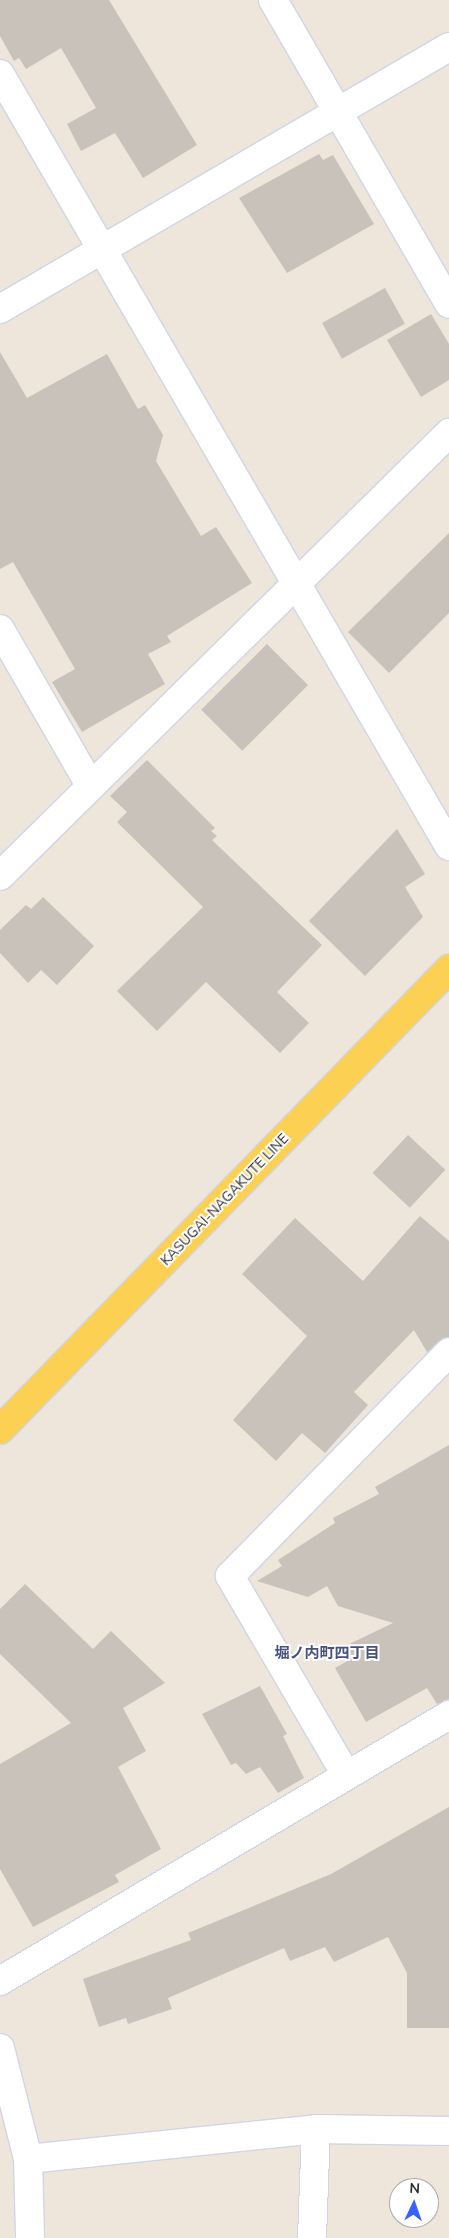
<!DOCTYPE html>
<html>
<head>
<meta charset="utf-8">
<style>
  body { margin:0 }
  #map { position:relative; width:449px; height:2238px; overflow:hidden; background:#eee5db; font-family:"Nunito Sans","Noto Sans JP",sans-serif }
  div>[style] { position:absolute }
  .building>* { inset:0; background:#c9c2bb; transform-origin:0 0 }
  .roads { filter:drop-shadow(1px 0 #d0d5e5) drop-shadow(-1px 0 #d0d5e5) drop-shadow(0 1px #d0d5e5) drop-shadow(0 -1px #d0d5e5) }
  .minor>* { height:28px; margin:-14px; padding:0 14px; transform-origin:14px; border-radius:14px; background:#fff }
  .tertiary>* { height:28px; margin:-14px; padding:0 14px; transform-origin:14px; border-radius:14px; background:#fff }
  .primary>* { height:28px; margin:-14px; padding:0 14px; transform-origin:14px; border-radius:14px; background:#fcd052 }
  span { translate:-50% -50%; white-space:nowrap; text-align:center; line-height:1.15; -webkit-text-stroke:4px #fff; paint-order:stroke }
  .street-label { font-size:14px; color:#2a2a2a }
  .neighbourhood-label { font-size:15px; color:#47527f; font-weight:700 }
  .north { position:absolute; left:389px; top:2178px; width:50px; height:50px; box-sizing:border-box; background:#fff; border:1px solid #aaa; border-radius:50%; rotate:3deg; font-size:14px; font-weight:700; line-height:20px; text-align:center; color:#2a2a2a }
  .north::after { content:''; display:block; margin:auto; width:18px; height:22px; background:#3762ff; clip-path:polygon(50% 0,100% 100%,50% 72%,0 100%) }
</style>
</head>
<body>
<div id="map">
  <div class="building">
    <div style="clip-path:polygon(0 0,109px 0,197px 145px,143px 178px,115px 133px,81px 151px,67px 124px,96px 108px,61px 48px,26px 69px,19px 58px,14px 61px,0 36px)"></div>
    <div style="clip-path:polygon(319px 154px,323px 160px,333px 155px,374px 224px,287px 273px,239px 198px)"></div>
    <div style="left:385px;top:288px;width:41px;height:72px;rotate:61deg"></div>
    <div style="clip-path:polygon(431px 314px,449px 344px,449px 380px,421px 397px,387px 340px)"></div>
    <div style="clip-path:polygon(0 352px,27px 398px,107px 354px,138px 409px,145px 405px,163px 435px,156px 461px,201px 536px,216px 527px,252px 583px,167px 636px,171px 642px,148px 654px,165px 684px,82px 732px,52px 682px,75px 669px,13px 562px,0 569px)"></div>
    <div style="clip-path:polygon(449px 533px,449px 613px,389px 673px,348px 632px)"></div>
    <div style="left:267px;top:644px;width:58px;height:93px;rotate:45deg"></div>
    <div style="clip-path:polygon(147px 760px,215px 828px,211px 831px,217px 836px,212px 840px,322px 945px,277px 992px,309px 1023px,280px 1053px,206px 982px,157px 1031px,117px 991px,203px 907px,117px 822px,127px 812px,110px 796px)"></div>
    <div style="clip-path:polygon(397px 829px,425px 874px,405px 887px,423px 917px,365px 976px,309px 921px)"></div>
    <div style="clip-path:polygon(43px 897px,94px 946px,57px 985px,41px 970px,28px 983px,0 953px,0 930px,26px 905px,31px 909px)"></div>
    <div style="left:408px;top:1135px;width:51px;height:52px;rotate:43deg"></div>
    <div style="clip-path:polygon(420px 1216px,449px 1241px,449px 1337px,427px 1352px,414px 1330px,354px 1392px,368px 1405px,325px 1453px,302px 1433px,276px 1461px,233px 1420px,307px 1336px,242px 1274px,295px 1218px,363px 1281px)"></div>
    <div style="clip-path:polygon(449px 1445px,449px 1699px,437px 1704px,427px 1688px,366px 1722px,335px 1668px,351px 1659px,345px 1646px,393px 1623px,338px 1606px,327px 1586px,308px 1597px,257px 1581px,282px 1566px,278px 1560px,335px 1523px,333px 1518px,379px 1494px,375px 1487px)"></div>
    <div style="clip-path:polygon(25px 1584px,93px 1649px,111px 1631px,165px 1683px,123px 1708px,146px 1751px,118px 1767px,161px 1849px,115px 1875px,119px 1882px,33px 1927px,0 1869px,0 1764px,71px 1723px,0 1654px,0 1609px)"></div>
    <div style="clip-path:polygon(260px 1686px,287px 1734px,283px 1736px,304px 1778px,278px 1793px,260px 1767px,246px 1774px,236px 1763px,231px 1765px,202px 1714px)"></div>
    <div style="clip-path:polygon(449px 1807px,449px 2028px,407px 2028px,407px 1973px,388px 1937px,334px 1962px,325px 1947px,290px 1961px,284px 1948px,168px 1998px,172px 2009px,128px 2024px,126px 2018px,99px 2027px,83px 1979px,191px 1940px,188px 1933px,331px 1874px)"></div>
  </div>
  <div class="roads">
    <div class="minor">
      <div style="left:273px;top:0;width:351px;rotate:59.9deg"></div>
      <div style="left:0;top:309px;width:520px;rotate:-30.26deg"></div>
      <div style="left:0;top:629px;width:180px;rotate:60deg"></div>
      <div style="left:0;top:876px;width:631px;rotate:-44.61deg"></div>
      <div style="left:345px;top:1773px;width:228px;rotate:-120.3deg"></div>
      <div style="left:230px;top:1576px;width:313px;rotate:-45.6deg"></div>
      <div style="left:28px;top:2159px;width:290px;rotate:-5.9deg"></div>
      <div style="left:316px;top:2129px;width:133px;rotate:0.9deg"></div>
      <div style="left:312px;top:2238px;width:109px;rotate:-87.9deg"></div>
    </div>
    <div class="tertiary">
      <div style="left:0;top:74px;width:893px;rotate:59.82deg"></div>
      <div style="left:0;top:1981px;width:522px;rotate:-30.64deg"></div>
      <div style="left:0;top:2048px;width:114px;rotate:75.8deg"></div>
      <div style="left:28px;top:2159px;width:79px;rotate:88.5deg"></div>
    </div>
    <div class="primary">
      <div style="left:0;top:1430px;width:644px;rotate:-45.76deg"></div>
    </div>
  </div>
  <div class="street-label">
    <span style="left:225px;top:1200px;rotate:-46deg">KASUGAI-NAGAKUTE LINE</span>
  </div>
  <div class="neighbourhood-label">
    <span style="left:327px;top:1654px">堀ノ内町四丁目</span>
  </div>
  <div class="north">N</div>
</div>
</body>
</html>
